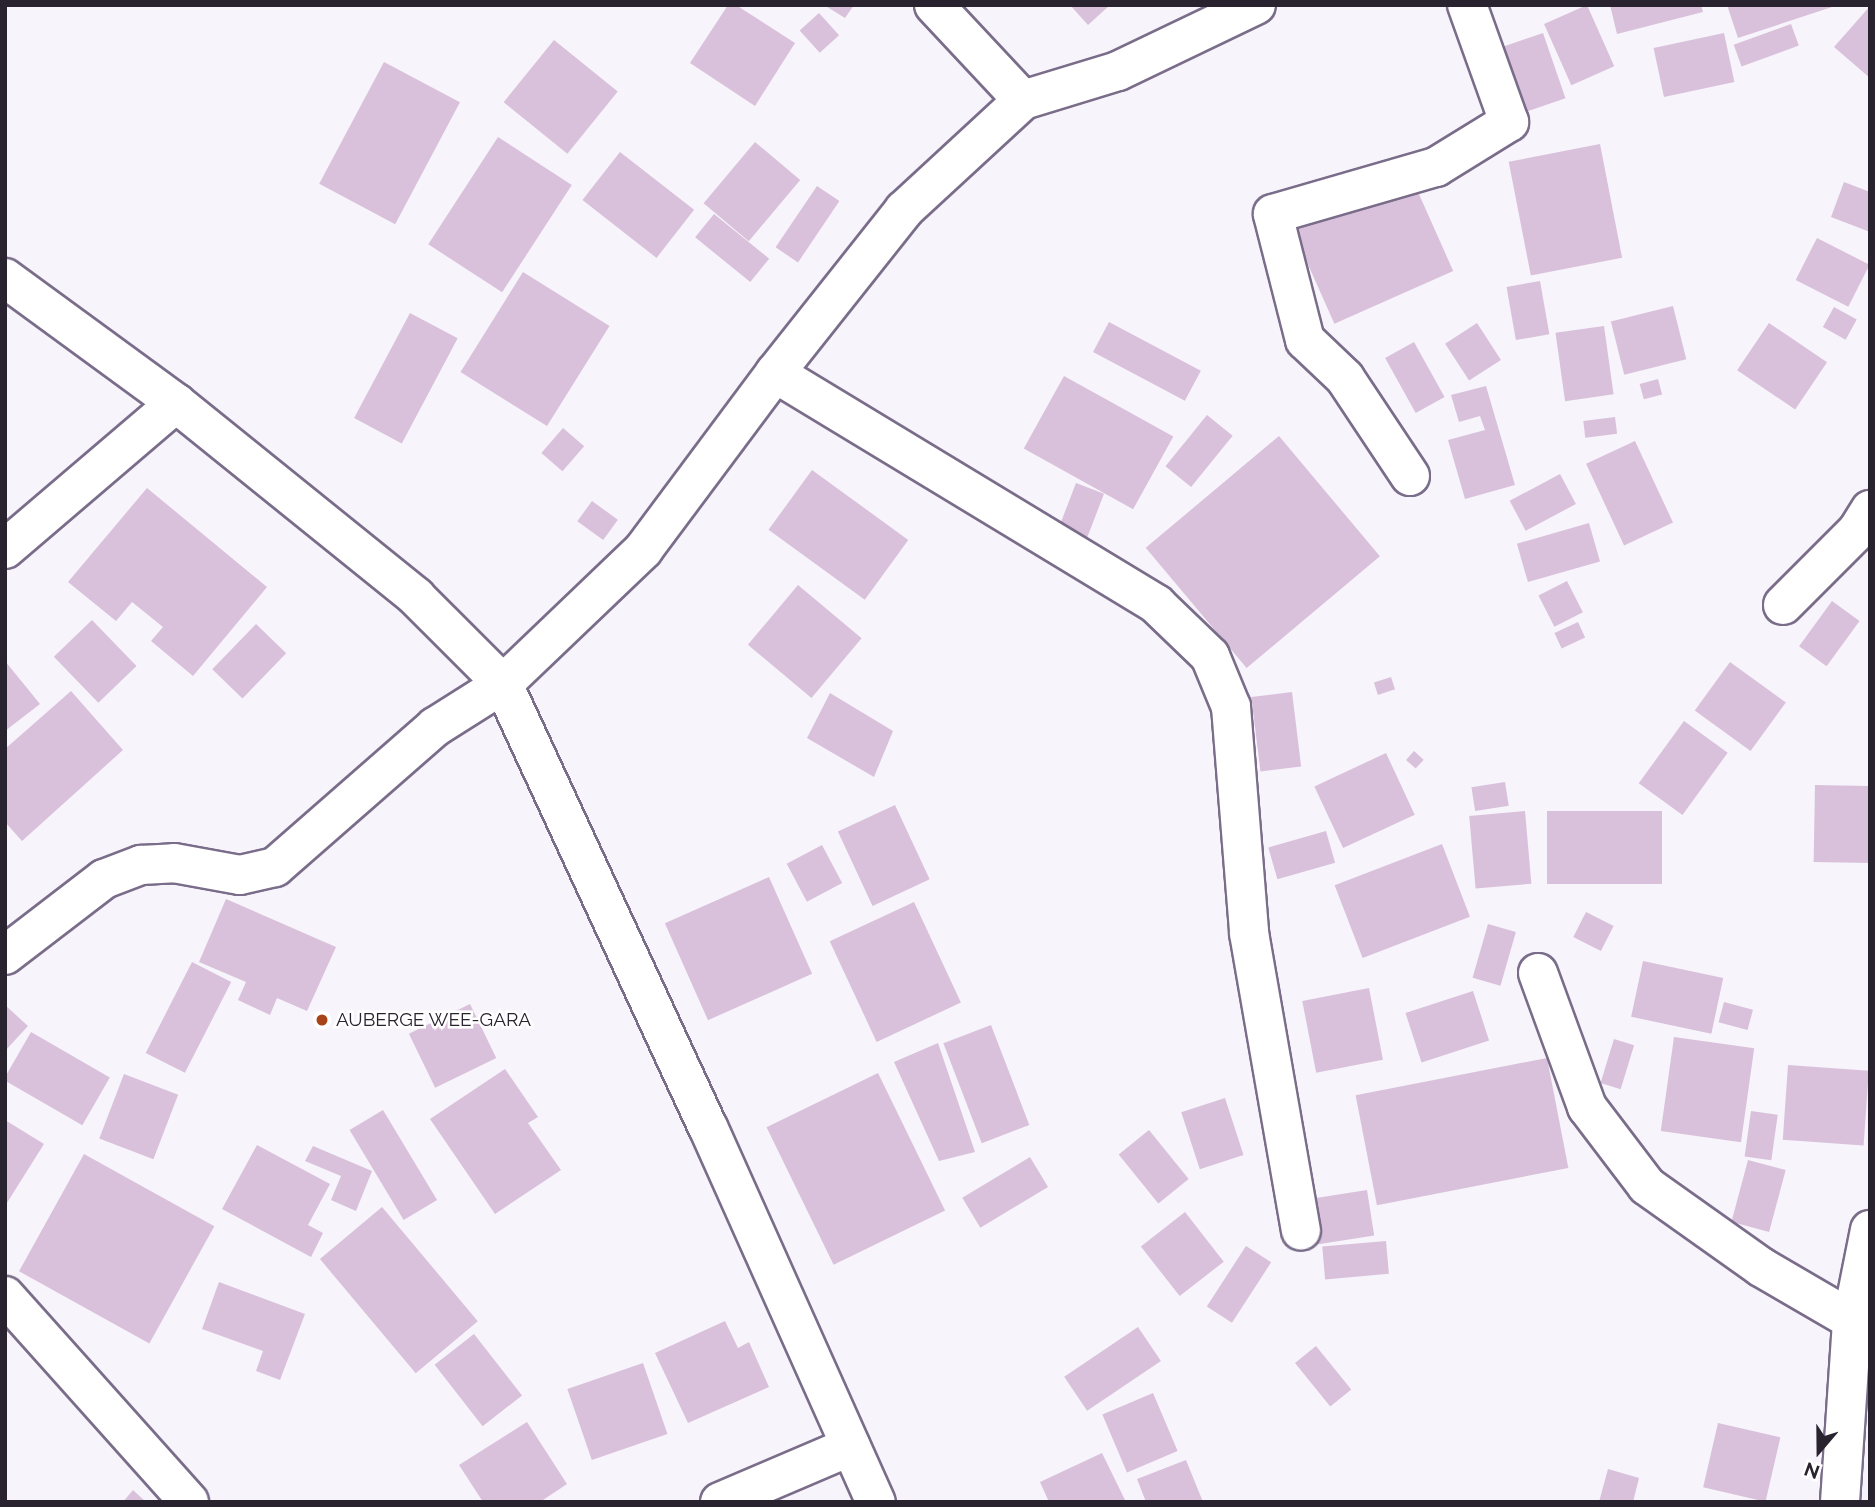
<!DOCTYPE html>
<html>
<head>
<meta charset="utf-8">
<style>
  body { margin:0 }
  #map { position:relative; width:1875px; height:1507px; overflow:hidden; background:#f7f4fb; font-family:Raleway,sans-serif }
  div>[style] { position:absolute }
  .building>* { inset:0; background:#d9c1db; transform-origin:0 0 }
  .roads { filter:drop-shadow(2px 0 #7a6d8a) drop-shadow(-2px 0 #7a6d8a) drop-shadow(0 2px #7a6d8a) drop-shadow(0 -2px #7a6d8a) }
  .minor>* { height:38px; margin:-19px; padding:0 19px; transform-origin:19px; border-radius:19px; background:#fff }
  .dots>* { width:19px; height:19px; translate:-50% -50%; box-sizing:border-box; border:4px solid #fff; border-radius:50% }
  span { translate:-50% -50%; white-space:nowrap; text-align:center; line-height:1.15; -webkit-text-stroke:5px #fff; paint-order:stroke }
  .poi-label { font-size:19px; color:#29232f }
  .left { translate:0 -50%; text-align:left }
  .frame { position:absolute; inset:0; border:7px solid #29232f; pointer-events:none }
  .north { position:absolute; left:1784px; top:1416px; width:70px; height:70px; -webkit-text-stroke:5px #fff; paint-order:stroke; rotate:200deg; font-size:19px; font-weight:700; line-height:28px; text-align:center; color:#29232f }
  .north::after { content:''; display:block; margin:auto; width:24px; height:32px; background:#29232f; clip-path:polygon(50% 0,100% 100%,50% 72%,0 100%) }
</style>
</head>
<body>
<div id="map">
  <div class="building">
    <div style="clip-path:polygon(728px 5px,736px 5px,795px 43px,755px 106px,690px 63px)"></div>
    <div style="clip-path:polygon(824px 5px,854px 5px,845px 18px)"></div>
    <div style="clip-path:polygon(1070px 5px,1110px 5px,1088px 25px)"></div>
    <div style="left:1587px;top:5px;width:67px;height:47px;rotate:66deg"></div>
    <div style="clip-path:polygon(1610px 5px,1701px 5px,1703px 12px,1617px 34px)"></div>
    <div style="clip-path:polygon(1727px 5px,1835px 5px,1835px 6px,1738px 38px)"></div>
    <div style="clip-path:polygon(1870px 6px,1870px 78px,1834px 47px)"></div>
    <div style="left:819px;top:13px;width:30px;height:26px;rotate:48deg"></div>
    <div style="left:1791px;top:24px;width:23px;height:61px;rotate:70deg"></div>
    <div style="left:1543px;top:33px;width:69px;height:54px;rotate:71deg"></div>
    <div style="left:1724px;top:33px;width:50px;height:72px;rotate:78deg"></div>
    <div style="left:554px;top:40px;width:82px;height:80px;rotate:39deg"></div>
    <div style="left:384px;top:62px;width:86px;height:138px;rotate:28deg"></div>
    <div style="left:498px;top:137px;width:88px;height:128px;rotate:33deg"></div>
    <div style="left:755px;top:142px;width:59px;height:80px;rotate:40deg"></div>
    <div style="left:1600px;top:144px;width:116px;height:93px;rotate:79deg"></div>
    <div style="left:620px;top:152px;width:94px;height:61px;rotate:38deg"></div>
    <div style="left:1406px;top:165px;width:116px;height:130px;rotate:66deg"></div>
    <div style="clip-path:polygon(1844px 182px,1870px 192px,1870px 232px,1831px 217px)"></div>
    <div style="left:817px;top:186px;width:27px;height:74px;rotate:34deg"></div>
    <div style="left:714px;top:214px;width:71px;height:30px;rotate:39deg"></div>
    <div style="left:1817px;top:238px;width:59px;height:47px;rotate:27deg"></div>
    <div style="left:523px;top:272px;width:102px;height:118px;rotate:32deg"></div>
    <div style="left:1540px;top:281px;width:54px;height:34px;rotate:80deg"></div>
    <div style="left:1673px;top:306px;width:55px;height:64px;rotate:76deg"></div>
    <div style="left:1834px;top:307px;width:26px;height:23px;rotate:29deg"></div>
    <div style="left:410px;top:313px;width:54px;height:119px;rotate:28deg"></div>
    <div style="left:1109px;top:322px;width:104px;height:34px;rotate:28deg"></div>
    <div style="left:1477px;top:323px;width:44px;height:38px;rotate:57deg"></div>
    <div style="left:1769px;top:323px;width:70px;height:57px;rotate:34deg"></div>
    <div style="left:1604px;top:326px;width:69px;height:49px;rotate:82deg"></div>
    <div style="left:1414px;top:342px;width:63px;height:33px;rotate:61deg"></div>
    <div style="left:1064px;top:376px;width:125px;height:83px;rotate:29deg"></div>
    <div style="left:1658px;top:379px;width:16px;height:19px;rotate:75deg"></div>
    <div style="clip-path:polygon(1486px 386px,1515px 485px,1465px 499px,1448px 440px,1485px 430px,1480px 416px,1459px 422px,1451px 395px)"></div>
    <div style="left:1207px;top:415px;width:33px;height:66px;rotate:39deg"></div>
    <div style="left:1615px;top:417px;width:17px;height:32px;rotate:83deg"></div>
    <div style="left:563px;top:428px;width:28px;height:33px;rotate:41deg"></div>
    <div style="left:1279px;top:436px;width:157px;height:174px;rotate:50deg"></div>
    <div style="left:1635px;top:441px;width:90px;height:54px;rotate:65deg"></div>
    <div style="left:812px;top:470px;width:119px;height:74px;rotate:36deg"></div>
    <div style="left:1560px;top:474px;width:34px;height:57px;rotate:62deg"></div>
    <div style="left:1076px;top:483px;width:30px;height:48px;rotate:21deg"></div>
    <div style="clip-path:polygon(147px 488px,267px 587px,193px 676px,151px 641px,163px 627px,132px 602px,116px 621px,68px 582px)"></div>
    <div style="left:592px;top:501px;width:32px;height:25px;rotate:36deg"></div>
    <div style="left:1589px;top:523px;width:40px;height:75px;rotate:74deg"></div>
    <div style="left:1567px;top:581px;width:35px;height:32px;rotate:63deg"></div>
    <div style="left:798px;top:585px;width:83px;height:78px;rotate:40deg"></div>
    <div style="left:1832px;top:601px;width:34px;height:56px;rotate:36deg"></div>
    <div style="left:92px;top:620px;width:64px;height:53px;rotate:46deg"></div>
    <div style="left:1578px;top:622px;width:17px;height:26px;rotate:65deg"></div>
    <div style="left:256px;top:624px;width:42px;height:63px;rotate:44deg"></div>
    <div style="clip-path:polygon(5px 661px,40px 704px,5px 731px)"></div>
    <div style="left:1730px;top:662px;width:69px;height:60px;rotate:36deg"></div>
    <div style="left:1391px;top:677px;width:13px;height:18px;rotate:72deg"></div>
    <div style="clip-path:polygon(71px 691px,123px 750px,22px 841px,5px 822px,5px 749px)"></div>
    <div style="left:1292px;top:692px;width:75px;height:41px;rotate:83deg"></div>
    <div style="clip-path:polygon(830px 693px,893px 731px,874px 777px,807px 738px)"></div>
    <div style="left:1684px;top:721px;width:54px;height:77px;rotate:36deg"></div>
    <div style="left:1414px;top:751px;width:13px;height:12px;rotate:42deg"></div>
    <div style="left:1386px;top:753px;width:68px;height:79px;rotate:65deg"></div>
    <div style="left:1505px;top:782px;width:24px;height:34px;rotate:81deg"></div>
    <div style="left:1815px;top:785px;width:55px;height:77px;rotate:1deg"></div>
    <div style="left:895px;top:805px;width:82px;height:63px;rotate:65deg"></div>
    <div style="left:1525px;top:811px;width:73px;height:56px;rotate:85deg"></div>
    <div style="left:1662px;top:811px;width:73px;height:115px;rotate:90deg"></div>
    <div style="left:1326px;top:831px;width:33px;height:60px;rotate:74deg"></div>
    <div style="left:1442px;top:844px;width:78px;height:115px;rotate:69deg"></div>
    <div style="left:822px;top:845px;width:43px;height:40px;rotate:62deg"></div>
    <div style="left:769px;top:877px;width:106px;height:114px;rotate:66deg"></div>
    <div style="clip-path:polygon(226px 899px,336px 947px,307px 1011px,277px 998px,270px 1015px,238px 1000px,246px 982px,199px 962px)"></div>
    <div style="left:914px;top:902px;width:111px;height:93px;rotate:65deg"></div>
    <div style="left:1586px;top:912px;width:31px;height:28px;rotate:27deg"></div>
    <div style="left:1488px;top:924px;width:29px;height:56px;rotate:16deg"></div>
    <div style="left:1643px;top:961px;width:82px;height:57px;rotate:12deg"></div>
    <div style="left:192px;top:962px;width:44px;height:102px;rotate:27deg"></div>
    <div style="left:1369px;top:988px;width:73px;height:68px;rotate:79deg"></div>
    <div style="left:1473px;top:991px;width:52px;height:71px;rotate:72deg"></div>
    <div style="left:1724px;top:1002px;width:30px;height:21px;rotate:15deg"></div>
    <div style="left:470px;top:1004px;width:60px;height:68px;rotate:64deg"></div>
    <div style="clip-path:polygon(5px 1005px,28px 1026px,5px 1051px)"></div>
    <div style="left:991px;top:1025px;width:107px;height:51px;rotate:69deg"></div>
    <div style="left:31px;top:1032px;width:91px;height:55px;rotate:30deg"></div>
    <div style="left:1674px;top:1037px;width:81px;height:95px;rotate:8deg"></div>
    <div style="left:1614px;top:1039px;width:21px;height:46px;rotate:17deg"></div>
    <div style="clip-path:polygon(938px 1043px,975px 1152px,939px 1161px,894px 1062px)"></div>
    <div style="left:1547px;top:1058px;width:112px;height:195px;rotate:79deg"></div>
    <div style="left:1788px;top:1065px;width:81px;height:75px;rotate:4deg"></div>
    <div style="clip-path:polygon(505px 1069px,538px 1117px,528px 1123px,561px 1170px,495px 1214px,430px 1119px)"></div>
    <div style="left:878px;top:1073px;width:153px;height:124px;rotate:64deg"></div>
    <div style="left:124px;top:1074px;width:58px;height:69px;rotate:21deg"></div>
    <div style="left:1225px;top:1098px;width:60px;height:46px;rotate:72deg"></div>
    <div style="left:383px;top:1110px;width:105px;height:39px;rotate:59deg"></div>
    <div style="left:1751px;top:1111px;width:27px;height:46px;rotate:8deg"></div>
    <div style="clip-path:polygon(5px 1120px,44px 1144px,5px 1206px)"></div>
    <div style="left:1149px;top:1130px;width:63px;height:39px;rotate:51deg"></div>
    <div style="clip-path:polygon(257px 1145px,330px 1184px,308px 1225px,323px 1233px,311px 1257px,222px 1209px)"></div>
    <div style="clip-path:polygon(313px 1146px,372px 1171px,356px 1211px,331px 1200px,341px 1176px,305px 1161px)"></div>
    <div style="left:84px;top:1154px;width:149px;height:134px;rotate:29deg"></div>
    <div style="left:1030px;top:1157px;width:35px;height:79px;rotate:59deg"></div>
    <div style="left:1748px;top:1160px;width:39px;height:64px;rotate:15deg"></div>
    <div style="left:1367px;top:1190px;width:46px;height:58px;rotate:81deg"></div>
    <div style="left:382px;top:1207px;width:149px;height:81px;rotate:50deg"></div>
    <div style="left:1185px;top:1212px;width:63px;height:56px;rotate:52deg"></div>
    <div style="left:1386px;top:1241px;width:33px;height:64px;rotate:85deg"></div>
    <div style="left:1246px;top:1246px;width:30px;height:72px;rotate:33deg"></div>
    <div style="clip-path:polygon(219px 1282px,305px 1314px,280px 1380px,256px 1371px,263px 1351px,202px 1329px)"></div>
    <div style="clip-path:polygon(725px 1321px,738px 1348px,749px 1342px,769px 1387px,688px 1423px,655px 1353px)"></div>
    <div style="left:1138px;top:1327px;width:41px;height:89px;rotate:56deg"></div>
    <div style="left:474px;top:1334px;width:78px;height:50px;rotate:52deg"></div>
    <div style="left:1316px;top:1346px;width:56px;height:27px;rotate:51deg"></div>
    <div style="left:643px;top:1363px;width:75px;height:80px;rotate:71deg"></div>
    <div style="left:1153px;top:1393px;width:63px;height:55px;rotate:67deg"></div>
    <div style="clip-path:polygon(527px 1422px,567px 1484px,540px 1502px,483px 1502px,459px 1465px)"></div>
    <div style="left:1718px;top:1423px;width:64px;height:66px;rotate:13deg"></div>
    <div style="clip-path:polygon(1102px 1453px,1126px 1502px,1049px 1502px,1040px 1482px)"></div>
    <div style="clip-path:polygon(1186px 1460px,1203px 1502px,1146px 1502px,1137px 1479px)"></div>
    <div style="clip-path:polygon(1608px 1469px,1639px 1478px,1633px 1502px,1599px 1502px)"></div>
    <div style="clip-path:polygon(133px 1490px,146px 1502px,123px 1502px)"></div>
  </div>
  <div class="roads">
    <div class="minor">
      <div style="left:934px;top:5px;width:130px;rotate:46.9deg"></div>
      <div style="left:1023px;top:100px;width:99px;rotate:-17deg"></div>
      <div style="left:1118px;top:71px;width:153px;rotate:-25.6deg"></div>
      <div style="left:5px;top:278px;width:212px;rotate:36.2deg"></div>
      <div style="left:176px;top:403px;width:309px;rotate:38.9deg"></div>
      <div style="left:416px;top:597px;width:123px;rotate:45deg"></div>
      <div style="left:503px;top:684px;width:488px;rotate:65.2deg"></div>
      <div style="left:708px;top:1127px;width:411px;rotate:65.9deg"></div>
      <div style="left:775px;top:373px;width:446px;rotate:31.2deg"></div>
      <div style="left:1156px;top:604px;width:75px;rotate:43.9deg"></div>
      <div style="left:1210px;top:656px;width:55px;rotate:67.6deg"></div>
      <div style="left:1231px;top:707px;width:227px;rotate:85.4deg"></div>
      <div style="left:1249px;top:933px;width:302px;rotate:80.1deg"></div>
      <div style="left:1410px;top:476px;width:118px;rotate:-123.6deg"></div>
      <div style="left:1345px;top:378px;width:55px;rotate:-136.5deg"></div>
      <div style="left:1305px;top:340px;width:130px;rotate:-104.3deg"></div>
      <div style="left:1273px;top:214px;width:170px;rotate:-16.1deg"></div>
      <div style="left:1436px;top:167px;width:86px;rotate:-31.7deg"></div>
      <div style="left:1509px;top:122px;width:124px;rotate:-109.7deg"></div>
      <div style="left:5px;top:549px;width:225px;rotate:-40.5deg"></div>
      <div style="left:1783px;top:605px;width:105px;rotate:-45deg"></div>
      <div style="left:1857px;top:531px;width:25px;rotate:-58deg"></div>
      <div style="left:5px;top:955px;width:125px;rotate:-37.5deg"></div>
      <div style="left:104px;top:879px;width:40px;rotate:-21deg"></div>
      <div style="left:141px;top:865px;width:33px;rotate:-3deg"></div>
      <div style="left:174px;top:863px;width:67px;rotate:10.3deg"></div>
      <div style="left:240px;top:875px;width:36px;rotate:-13deg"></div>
      <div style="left:275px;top:867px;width:213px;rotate:-41.2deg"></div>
      <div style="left:435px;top:727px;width:80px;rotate:-32.3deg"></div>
      <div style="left:503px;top:684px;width:194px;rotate:-43.7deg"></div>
      <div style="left:643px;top:550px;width:221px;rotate:-53.3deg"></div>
      <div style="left:775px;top:373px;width:208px;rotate:-51.6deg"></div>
      <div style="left:904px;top:210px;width:162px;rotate:-42.7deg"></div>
      <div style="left:1538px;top:973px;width:143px;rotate:69.9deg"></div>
      <div style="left:1587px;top:1107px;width:99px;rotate:52.8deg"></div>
      <div style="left:1647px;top:1186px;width:140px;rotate:35.4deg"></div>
      <div style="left:1761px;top:1267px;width:105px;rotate:30.2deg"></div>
      <div style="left:1852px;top:1320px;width:18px;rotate:-9deg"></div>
      <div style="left:5px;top:1296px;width:276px;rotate:48.2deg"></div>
      <div style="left:720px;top:1502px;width:142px;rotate:-23.1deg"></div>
      <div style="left:1840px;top:1502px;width:182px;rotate:-86.2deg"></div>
      <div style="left:1852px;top:1320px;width:92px;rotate:-78.7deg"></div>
    </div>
  </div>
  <div class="dots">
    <div style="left:322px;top:1020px;background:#a84217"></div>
  </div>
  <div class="poi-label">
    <span class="left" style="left:336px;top:1020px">AUBERGE WEE-GARA</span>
  </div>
  <div class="frame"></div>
  <div class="north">N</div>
</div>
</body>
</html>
